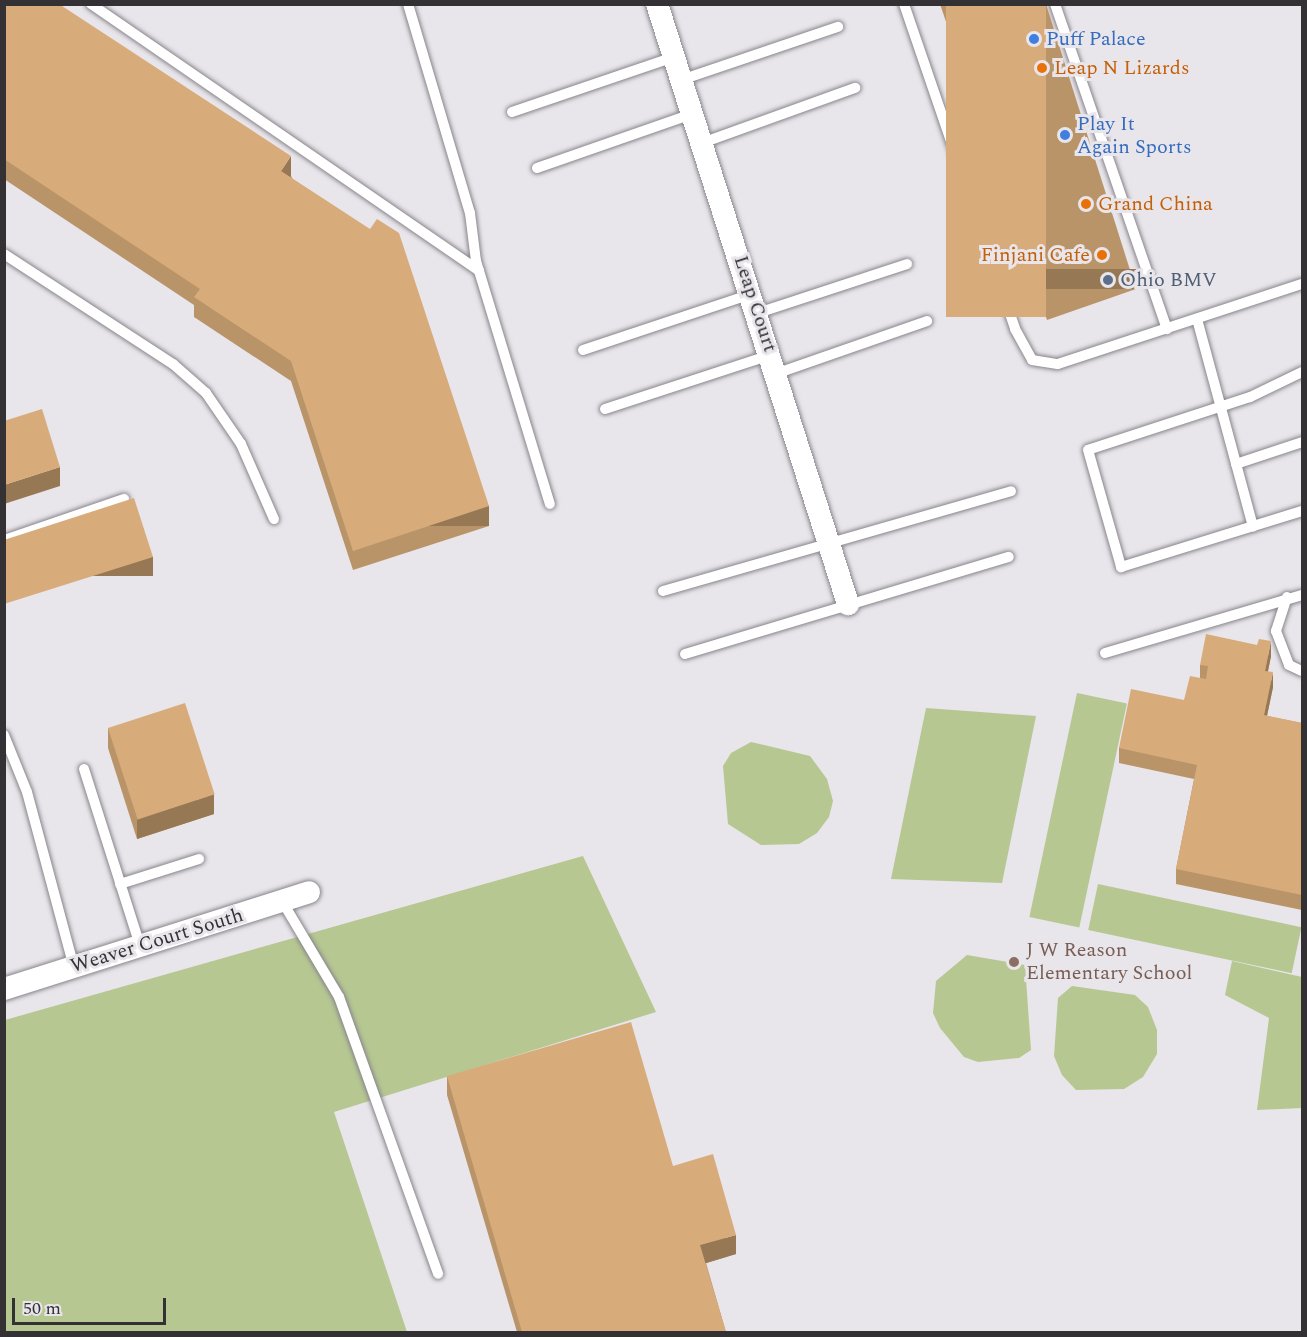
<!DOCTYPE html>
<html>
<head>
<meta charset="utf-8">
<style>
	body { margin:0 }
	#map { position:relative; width:1307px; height:1337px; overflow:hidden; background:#e8e5eb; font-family:Spectral,serif }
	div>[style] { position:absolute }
	.green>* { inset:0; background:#b6c792; transform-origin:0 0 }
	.roads { filter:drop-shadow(0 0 2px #88858b) drop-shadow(0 0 2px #88858b) }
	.service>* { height:10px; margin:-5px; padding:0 5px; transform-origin:5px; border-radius:5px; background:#fff }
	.minor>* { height:22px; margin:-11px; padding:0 11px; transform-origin:11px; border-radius:11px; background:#fff }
	.wall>* { inset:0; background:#ba9469 }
	.shaded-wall>* { inset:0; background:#977855; transform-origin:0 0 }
	.building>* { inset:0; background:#d8ac7a; transform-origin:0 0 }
	.dots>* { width:16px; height:16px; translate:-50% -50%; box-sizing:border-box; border:3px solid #e8e5eb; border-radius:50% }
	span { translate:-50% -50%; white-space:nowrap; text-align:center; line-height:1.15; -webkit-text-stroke:6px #e8e5eb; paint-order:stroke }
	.shop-label { font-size:20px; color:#366cbe }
	.left { translate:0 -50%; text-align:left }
	.food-label { font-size:20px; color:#c56008 }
	.right { translate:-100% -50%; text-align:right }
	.service-label { font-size:20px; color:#4e5e75 }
	.street-label { font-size:20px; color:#333134 }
	.education-label { font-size:20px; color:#785e54 }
	.frame { position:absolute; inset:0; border:6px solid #333134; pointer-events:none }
	.scale { position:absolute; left:12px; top:1298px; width:154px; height:27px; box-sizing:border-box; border:3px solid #333134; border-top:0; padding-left:8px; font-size:18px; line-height:21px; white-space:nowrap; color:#333134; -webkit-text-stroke:4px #e8e5eb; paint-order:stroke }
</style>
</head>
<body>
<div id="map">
	<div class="green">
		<div style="left:1077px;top:693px;width:51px;height:229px;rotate:12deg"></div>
		<div style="clip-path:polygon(926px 708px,1036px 716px,1002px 883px,891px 879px)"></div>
		<div style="clip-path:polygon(751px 742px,810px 756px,827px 779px,833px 801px,829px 817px,817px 833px,799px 844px,761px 845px,728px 824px,723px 766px,731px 753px)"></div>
		<div style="clip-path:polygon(583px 856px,656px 1012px,334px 1112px,407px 1332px,5px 1332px,5px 1020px)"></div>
		<div style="left:1098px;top:884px;width:208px;height:47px;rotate:12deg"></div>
		<div style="clip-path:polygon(967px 955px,1025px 965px,1031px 1050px,1019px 1058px,978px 1062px,964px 1057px,940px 1028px,933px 1013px,936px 981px)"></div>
		<div style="clip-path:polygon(1232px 961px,1302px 977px,1302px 1108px,1257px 1110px,1269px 1018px,1225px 995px)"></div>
		<div style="clip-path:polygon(1072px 986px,1135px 995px,1148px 1007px,1157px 1030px,1157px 1054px,1143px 1077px,1124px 1089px,1076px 1090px,1062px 1075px,1054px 1056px,1058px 998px)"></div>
	</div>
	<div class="roads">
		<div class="service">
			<div style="left:91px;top:4px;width:471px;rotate:34.5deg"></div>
			<div style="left:408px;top:4px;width:218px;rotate:73.5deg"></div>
			<div style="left:470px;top:213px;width:48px;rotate:82.9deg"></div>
			<div style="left:476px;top:261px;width:254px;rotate:73.1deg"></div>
			<div style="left:904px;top:4px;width:343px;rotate:71.1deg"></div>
			<div style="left:1015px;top:329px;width:35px;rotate:61deg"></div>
			<div style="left:1032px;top:360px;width:26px;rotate:9deg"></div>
			<div style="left:1058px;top:364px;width:257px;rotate:-18.2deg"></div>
			<div style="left:1055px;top:4px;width:344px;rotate:71deg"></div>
			<div style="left:681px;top:80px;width:166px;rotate:-18.7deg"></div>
			<div style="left:512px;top:112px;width:171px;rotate:-18.8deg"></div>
			<div style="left:702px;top:143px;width:163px;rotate:-19.8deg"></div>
			<div style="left:537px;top:168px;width:164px;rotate:-19.2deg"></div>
			<div style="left:4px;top:254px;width:202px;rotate:33.1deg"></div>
			<div style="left:173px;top:364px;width:44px;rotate:41.3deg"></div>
			<div style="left:206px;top:393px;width:62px;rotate:55.5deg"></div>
			<div style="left:241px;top:444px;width:82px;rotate:66.3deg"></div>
			<div style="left:758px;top:313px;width:157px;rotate:-18.2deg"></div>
			<div style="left:1197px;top:319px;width:215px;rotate:74.9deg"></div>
			<div style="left:583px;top:350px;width:177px;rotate:-18.4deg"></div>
			<div style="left:1302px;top:372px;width:58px;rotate:154.3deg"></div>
			<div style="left:1250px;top:397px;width:170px;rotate:161.9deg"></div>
			<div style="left:1088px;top:450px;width:122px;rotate:74.2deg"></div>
			<div style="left:1121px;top:567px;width:189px;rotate:-17.2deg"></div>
			<div style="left:778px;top:373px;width:158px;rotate:-19.2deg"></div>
			<div style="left:605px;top:409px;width:174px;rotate:-18.1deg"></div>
			<div style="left:1236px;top:464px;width:70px;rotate:-18.4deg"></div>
			<div style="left:4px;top:540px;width:127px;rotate:-18.9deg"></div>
			<div style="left:663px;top:591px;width:362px;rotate:-16deg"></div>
			<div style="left:1287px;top:597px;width:36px;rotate:108deg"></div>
			<div style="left:1276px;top:631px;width:36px;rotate:69deg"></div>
			<div style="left:1289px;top:665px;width:14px;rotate:25deg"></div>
			<div style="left:1105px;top:653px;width:205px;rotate:-16.4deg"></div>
			<div style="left:685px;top:654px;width:338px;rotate:-16.7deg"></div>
			<div style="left:4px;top:735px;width:61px;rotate:68deg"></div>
			<div style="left:27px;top:792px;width:181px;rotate:75deg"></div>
			<div style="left:84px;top:769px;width:186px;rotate:72.4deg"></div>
			<div style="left:120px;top:884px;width:83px;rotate:-17.6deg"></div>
			<div style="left:282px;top:901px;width:112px;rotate:59.3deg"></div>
			<div style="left:339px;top:997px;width:294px;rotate:70.3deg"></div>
		</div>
		<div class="minor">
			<div style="left:657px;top:4px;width:630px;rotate:72.34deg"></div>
			<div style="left:4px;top:989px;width:320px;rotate:-17.6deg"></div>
		</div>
	</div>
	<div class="wall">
		<div style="clip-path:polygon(4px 4px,291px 176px,489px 526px,353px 570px,291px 381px,194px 317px,194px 305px,4px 179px)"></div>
		<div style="clip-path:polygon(940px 4px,1046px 4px,1136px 289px,1047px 320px)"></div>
		<div style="clip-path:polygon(1271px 656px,1268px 671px,1273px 687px,1267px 716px,1302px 723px,1302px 910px,1176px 884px,1176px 869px,1194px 779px,1119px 763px,1119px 748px,1184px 700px,1200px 678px,1200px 665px)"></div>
		<div style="clip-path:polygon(108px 728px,214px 814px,137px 839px,108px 748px)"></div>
		<div style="clip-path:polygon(447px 1076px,673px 1166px,736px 1254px,706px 1263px,726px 1332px,517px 1332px,447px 1095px)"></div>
	</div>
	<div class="shaded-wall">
		<div style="clip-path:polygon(291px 156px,291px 176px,281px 190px,281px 171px)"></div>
		<div style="left:1136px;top:269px;width:20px;height:94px;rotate:90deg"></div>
		<div style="clip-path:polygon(60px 467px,60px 486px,4px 504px,4px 485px)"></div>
		<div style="left:489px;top:506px;width:20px;height:143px;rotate:90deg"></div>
		<div style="left:153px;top:557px;width:19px;height:156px;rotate:90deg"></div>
		<div style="clip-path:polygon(1271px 641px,1271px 656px,1265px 686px,1265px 671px)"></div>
		<div style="clip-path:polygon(1273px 672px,1273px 687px,1264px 730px,1264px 715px)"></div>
		<div style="clip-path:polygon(214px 794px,214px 814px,137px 839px,137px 820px)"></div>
		<div style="clip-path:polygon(736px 1235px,736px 1254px,700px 1265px,700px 1245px)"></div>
	</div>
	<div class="building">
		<div style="clip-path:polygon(4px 4px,59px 4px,291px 156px,281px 171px,370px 229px,377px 219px,399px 233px,489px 506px,353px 551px,291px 361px,194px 297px,200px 289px,4px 159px)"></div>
		<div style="left:946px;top:4px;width:100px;height:313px"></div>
		<div style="clip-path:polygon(42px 409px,60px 467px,4px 485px,4px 421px)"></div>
		<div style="clip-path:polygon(134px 498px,153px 557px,4px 604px,4px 540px)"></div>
		<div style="clip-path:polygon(1206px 634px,1257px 645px,1259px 639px,1271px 641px,1265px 671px,1273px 672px,1264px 715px,1302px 723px,1302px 895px,1176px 869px,1197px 765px,1119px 748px,1131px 689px,1184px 700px,1190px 676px,1206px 679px,1208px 666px,1200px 665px)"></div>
		<div style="left:185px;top:703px;width:96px;height:81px;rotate:72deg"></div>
		<div style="clip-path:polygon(631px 1022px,673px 1166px,713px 1154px,736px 1235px,700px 1245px,726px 1332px,522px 1332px,447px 1076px)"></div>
	</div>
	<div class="dots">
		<div style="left:1034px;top:39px;background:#3f7fe0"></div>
		<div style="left:1042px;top:68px;background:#e8710a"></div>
		<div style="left:1065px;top:135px;background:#3f7fe0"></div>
		<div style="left:1086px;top:204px;background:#e8710a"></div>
		<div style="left:1102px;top:255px;background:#e8710a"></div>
		<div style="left:1108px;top:280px;background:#5c6f8a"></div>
		<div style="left:1014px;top:962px;background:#8d6e63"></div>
	</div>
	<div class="shop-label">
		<span class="left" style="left:1046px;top:39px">Puff Palace</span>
		<span class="left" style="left:1077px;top:136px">Play It<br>Again Sports</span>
	</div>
	<div class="food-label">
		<span class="left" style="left:1054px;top:68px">Leap N Lizards</span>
		<span class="left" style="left:1098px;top:204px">Grand China</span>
		<span class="right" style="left:1090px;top:255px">Finjani Cafe</span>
	</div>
	<div class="service-label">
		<span class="left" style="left:1120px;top:280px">Ohio BMV</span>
	</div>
	<div class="street-label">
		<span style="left:755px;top:304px;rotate:72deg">Leap Court</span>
		<span style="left:157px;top:941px;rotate:-17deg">Weaver Court South</span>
	</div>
	<div class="education-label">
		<span class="left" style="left:1026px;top:962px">J W Reason<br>Elementary School</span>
	</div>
	<div class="frame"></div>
	<div class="scale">50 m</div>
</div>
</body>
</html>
